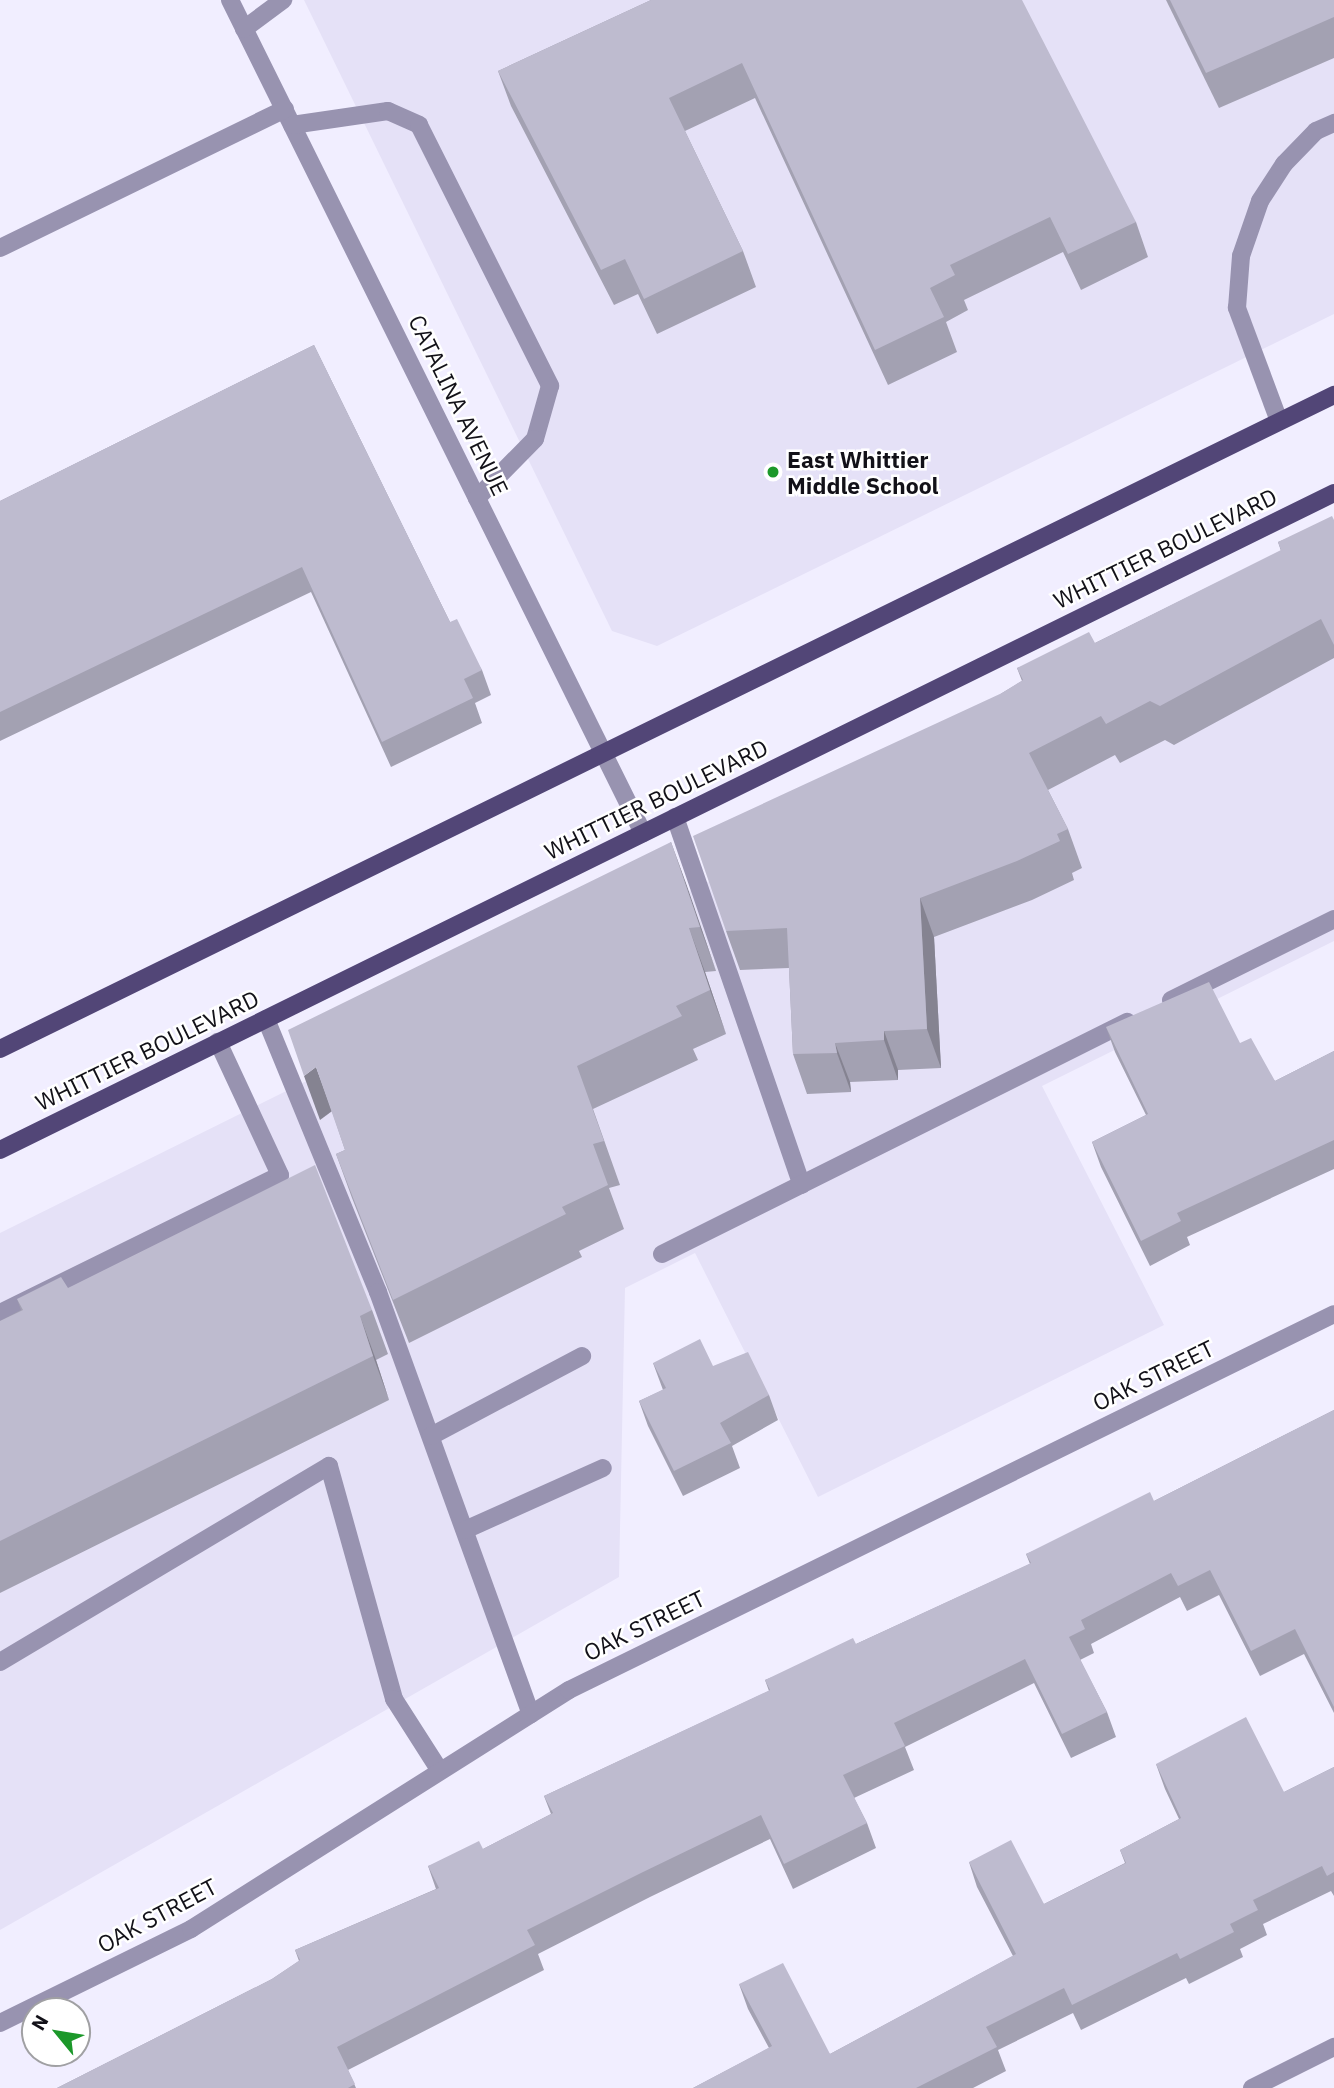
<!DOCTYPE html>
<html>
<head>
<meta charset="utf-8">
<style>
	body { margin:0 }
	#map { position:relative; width:1334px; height:2088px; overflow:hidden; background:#f1eeff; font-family:"IBM Plex Sans",sans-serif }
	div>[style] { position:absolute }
	.built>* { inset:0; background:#e5e1f7 }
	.minor>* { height:18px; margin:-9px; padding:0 9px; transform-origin:9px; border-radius:9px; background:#9893b0 }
	.major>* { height:18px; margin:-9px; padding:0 9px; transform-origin:9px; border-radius:9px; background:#524677 }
	.wall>* { inset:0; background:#a3a1b2 }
	.shaded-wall>* { inset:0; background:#858391 }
	.building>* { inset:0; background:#bebbcf }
	.dots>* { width:19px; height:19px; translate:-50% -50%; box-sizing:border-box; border:4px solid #fff; border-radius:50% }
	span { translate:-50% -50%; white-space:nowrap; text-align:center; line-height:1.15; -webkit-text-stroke:5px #fff; paint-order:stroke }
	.street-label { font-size:23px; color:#121118 }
	.poi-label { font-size:23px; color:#121118; font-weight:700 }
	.left { translate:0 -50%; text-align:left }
	.north { position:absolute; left:21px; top:1997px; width:70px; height:70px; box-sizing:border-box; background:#fff; border:2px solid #a0a0a3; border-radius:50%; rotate:300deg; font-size:19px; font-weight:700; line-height:28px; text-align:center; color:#121118 }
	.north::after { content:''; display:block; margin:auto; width:24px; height:32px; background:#1c982a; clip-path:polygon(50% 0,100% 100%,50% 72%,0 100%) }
</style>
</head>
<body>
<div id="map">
	<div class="built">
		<div style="clip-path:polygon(304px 0,1334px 0,1334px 314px,657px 646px,612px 631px)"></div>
		<div style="clip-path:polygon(1334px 571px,1334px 941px,1042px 1086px,1164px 1325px,818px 1497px,695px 1253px,625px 1288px,619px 1577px,0 1930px,0 1233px)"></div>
	</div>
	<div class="minor">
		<div style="left:230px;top:0;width:930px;rotate:63.63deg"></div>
		<div style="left:244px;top:29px;width:49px;rotate:-36.6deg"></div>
		<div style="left:292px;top:125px;width:97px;rotate:-8.3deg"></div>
		<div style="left:388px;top:111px;width:34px;rotate:24deg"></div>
		<div style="left:419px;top:125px;width:292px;rotate:63.3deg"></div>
		<div style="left:550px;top:386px;width:55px;rotate:105.8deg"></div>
		<div style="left:535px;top:439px;width:83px;rotate:134.5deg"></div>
		<div style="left:0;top:248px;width:317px;rotate:-26deg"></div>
		<div style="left:1279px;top:421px;width:121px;rotate:-110.4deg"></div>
		<div style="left:1237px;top:308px;width:52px;rotate:-85.6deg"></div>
		<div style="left:1241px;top:256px;width:58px;rotate:-70.9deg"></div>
		<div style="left:1260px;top:201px;width:44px;rotate:-57deg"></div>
		<div style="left:1284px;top:164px;width:46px;rotate:-45.9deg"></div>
		<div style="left:1316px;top:131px;width:20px;rotate:-24deg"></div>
		<div style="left:675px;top:817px;width:389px;rotate:71deg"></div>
		<div style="left:1171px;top:1000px;width:182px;rotate:-26.4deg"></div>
		<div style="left:266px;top:1019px;width:295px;rotate:67.7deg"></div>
		<div style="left:378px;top:1292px;width:449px;rotate:70.1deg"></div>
		<div style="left:662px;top:1254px;width:520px;rotate:-26.52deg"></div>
		<div style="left:0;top:1313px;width:312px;rotate:-26.2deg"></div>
		<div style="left:280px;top:1175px;width:147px;rotate:-115deg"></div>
		<div style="left:431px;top:1436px;width:171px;rotate:-27.9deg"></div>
		<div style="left:465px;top:1530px;width:151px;rotate:-24.2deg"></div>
		<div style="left:0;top:1662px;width:383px;rotate:-30.8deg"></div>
		<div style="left:329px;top:1466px;width:242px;rotate:74.4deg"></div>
		<div style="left:394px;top:1699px;width:85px;rotate:57.4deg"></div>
		<div style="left:0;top:2023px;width:213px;rotate:-26.2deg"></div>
		<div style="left:191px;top:1929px;width:447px;rotate:-32.3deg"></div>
		<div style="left:569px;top:1690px;width:852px;rotate:-26.17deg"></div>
		<div style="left:1252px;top:2088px;width:92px;rotate:-26.6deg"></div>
	</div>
	<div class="major">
		<div style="left:0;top:1049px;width:1486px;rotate:-26.12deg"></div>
		<div style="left:0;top:1150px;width:1487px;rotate:-26.22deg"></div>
	</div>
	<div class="wall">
		<div style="clip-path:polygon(651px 0,1136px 222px,1148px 257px,1081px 290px,1063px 252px,964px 300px,968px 310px,946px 322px,957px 352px,888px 385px,755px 98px,685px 131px,743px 251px,756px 287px,657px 334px,638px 294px,614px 305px,511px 106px,498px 71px)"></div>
		<div style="clip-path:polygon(1166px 0,1334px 0,1334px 58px,1219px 108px)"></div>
		<div style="clip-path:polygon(314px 345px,450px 622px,482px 670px,491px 695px,475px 703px,482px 723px,391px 767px,311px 592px,0 741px,0 501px)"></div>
		<div style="clip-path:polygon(1334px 520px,1334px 658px,1174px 745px,1165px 740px,1120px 763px,1115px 755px,1048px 790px,1068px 829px,1082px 868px,1072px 873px,1074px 880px,1032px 900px,934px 937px,941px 1068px,898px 1070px,898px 1080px,850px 1082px,851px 1092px,807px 1094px,793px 1054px,789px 968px,740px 970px,726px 931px,1002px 693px,1022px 681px,1017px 668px,1095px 643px,1281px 551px,1278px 542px)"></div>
		<div style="clip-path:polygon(671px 842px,716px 971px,705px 972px,726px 1034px,693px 1049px,698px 1060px,593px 1109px,620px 1185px,609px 1188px,624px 1229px,579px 1251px,582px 1257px,409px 1343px,352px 1198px,336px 1154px,345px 1150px,332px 1111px,320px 1120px)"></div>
		<div style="clip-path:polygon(1106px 1027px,1240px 1043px,1275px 1081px,1334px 1051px,1334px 1169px,1187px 1237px,1190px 1245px,1150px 1266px,1101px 1167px,1092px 1142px,1146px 1115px,1115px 1052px)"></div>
		<div style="clip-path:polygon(68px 1288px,372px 1310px,388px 1354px,376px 1360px,389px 1400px,0 1593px,0 1321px,21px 1310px,17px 1299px)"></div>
		<div style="clip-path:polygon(653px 1363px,713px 1366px,769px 1395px,778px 1420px,732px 1446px,740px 1468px,683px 1496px,648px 1426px,639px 1401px,663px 1390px)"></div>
		<div style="clip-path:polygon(1334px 1410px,1334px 1713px,1304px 1654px,1260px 1676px,1219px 1595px,1187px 1611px,1180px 1597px,1091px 1644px,1094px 1653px,1080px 1660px,1107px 1712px,1116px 1737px,1071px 1758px,1034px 1683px,905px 1747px,914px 1770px,854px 1798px,867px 1823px,876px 1848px,793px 1889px,770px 1839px,650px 1897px,538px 1954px,544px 1970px,348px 2070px,356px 2088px,57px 2088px,272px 1979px,299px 1961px,295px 1950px,436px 1889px,428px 1866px,483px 1849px,551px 1814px,544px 1796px,769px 1691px,765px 1680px,856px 1644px,1030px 1564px,1026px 1554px,1154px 1501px)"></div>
		<div style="clip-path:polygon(1156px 1764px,1284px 1792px,1334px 1767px,1334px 1896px,1331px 1891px,1263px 1924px,1267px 1935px,1240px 1949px,1243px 1957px,1189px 1984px,1186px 1978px,1081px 2030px,1073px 2013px,998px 2050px,1006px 2071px,973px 2088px,693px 2088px,769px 2048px,748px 2009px,739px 1984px,830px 2054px,1013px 1956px,977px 1887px,969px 1862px,1044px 1904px,1125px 1863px,1120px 1850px,1179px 1819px,1165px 1789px)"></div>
	</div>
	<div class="shaded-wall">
		<div style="clip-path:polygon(671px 842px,687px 886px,716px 971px,700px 927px)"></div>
		<div style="clip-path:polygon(920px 898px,934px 937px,941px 1068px,927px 1029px)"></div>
		<div style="clip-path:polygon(689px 928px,705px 972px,726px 1034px,710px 990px)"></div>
		<div style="clip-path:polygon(884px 1031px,898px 1070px,898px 1080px,884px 1040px)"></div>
		<div style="clip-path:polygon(835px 1043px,850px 1082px,851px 1092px,837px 1053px)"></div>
		<div style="clip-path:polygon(316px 1067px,332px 1111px,320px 1120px,304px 1076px)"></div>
		<div style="clip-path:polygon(360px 1316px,376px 1360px,389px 1400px,373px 1356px)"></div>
	</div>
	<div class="building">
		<div style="clip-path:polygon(651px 0,1022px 0,1136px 222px,1068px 254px,1050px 217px,950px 265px,955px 275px,930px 288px,944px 317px,875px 350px,742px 63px,669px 98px,743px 251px,644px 299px,625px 259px,601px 270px,498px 71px)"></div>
		<div style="clip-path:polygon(1170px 0,1334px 0,1334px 17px,1206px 73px)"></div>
		<div style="clip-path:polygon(314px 345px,450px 622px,457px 619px,482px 670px,464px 679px,473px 698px,382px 742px,302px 567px,0 712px,0 501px)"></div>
		<div style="clip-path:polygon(1332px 516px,1334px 520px,1334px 645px,1321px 619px,1160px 706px,1150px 701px,1106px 724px,1101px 716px,1029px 753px,1068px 829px,1057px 834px,1060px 841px,1017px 861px,920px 898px,927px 1029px,884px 1031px,884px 1040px,835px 1043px,837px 1053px,793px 1054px,787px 928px,726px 931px,693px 836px,1002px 693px,1023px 680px,1017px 668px,1089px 632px,1095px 643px,1281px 550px,1278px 542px)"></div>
		<div style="clip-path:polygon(671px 842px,700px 927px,689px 928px,710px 990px,676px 1006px,682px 1016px,577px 1066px,604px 1141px,593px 1144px,608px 1185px,562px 1207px,566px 1214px,393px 1300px,336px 1154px,345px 1150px,316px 1067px,304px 1076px,288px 1030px)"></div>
		<div style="clip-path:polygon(1209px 982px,1240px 1043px,1251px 1038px,1275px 1081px,1334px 1051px,1334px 1140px,1177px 1213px,1181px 1221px,1141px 1241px,1092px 1142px,1148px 1114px,1106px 1027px)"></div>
		<div style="clip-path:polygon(315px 1165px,372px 1310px,360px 1316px,373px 1356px,0 1541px,0 1321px,23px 1310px,17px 1299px,61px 1277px,68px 1288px)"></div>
		<div style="clip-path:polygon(700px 1339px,713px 1366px,748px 1352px,769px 1395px,720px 1423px,731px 1443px,674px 1471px,639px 1401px,666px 1388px,653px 1363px)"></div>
		<div style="clip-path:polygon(1334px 1410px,1334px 1707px,1295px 1629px,1251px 1651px,1210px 1570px,1178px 1586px,1171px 1573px,1081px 1620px,1085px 1629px,1069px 1637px,1107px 1712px,1062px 1734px,1025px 1659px,894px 1723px,905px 1746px,843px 1775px,867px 1823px,784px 1864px,761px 1815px,641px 1873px,527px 1930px,535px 1945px,337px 2047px,355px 2084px,348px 2088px,57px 2088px,272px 1979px,300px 1960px,295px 1950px,439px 1888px,428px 1866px,479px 1841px,483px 1849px,553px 1813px,544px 1796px,770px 1690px,765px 1680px,853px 1638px,856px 1644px,1031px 1563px,1026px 1554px,1150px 1492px,1154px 1501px)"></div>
		<div style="clip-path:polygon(1246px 1717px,1284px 1792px,1334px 1767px,1334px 1872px,1327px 1876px,1322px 1866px,1253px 1900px,1258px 1910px,1230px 1924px,1234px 1932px,1180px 1959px,1177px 1953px,1072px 2005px,1064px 1988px,986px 2027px,997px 2047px,916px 2088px,693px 2088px,772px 2046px,739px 1984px,783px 1963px,830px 2054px,1016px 1954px,969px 1862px,1011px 1840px,1044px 1904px,1126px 1863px,1120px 1850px,1181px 1818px,1156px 1764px)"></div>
	</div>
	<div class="dots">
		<div style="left:773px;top:472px;background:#1c982a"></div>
	</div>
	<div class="street-label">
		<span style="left:459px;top:405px;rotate:64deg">CATALINA AVENUE</span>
		<span style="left:1165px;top:548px;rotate:-26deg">WHITTIER BOULEVARD</span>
		<span style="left:656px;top:799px;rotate:-26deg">WHITTIER BOULEVARD</span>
		<span style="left:147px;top:1050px;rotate:-26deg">WHITTIER BOULEVARD</span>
		<span style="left:1153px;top:1375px;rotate:-26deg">OAK STREET</span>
		<span style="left:644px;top:1625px;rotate:-26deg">OAK STREET</span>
		<span style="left:157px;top:1915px;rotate:-28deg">OAK STREET</span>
	</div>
	<div class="poi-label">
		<span class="left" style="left:787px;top:472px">East Whittier<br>Middle School</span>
	</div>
	<div class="north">N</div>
</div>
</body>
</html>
